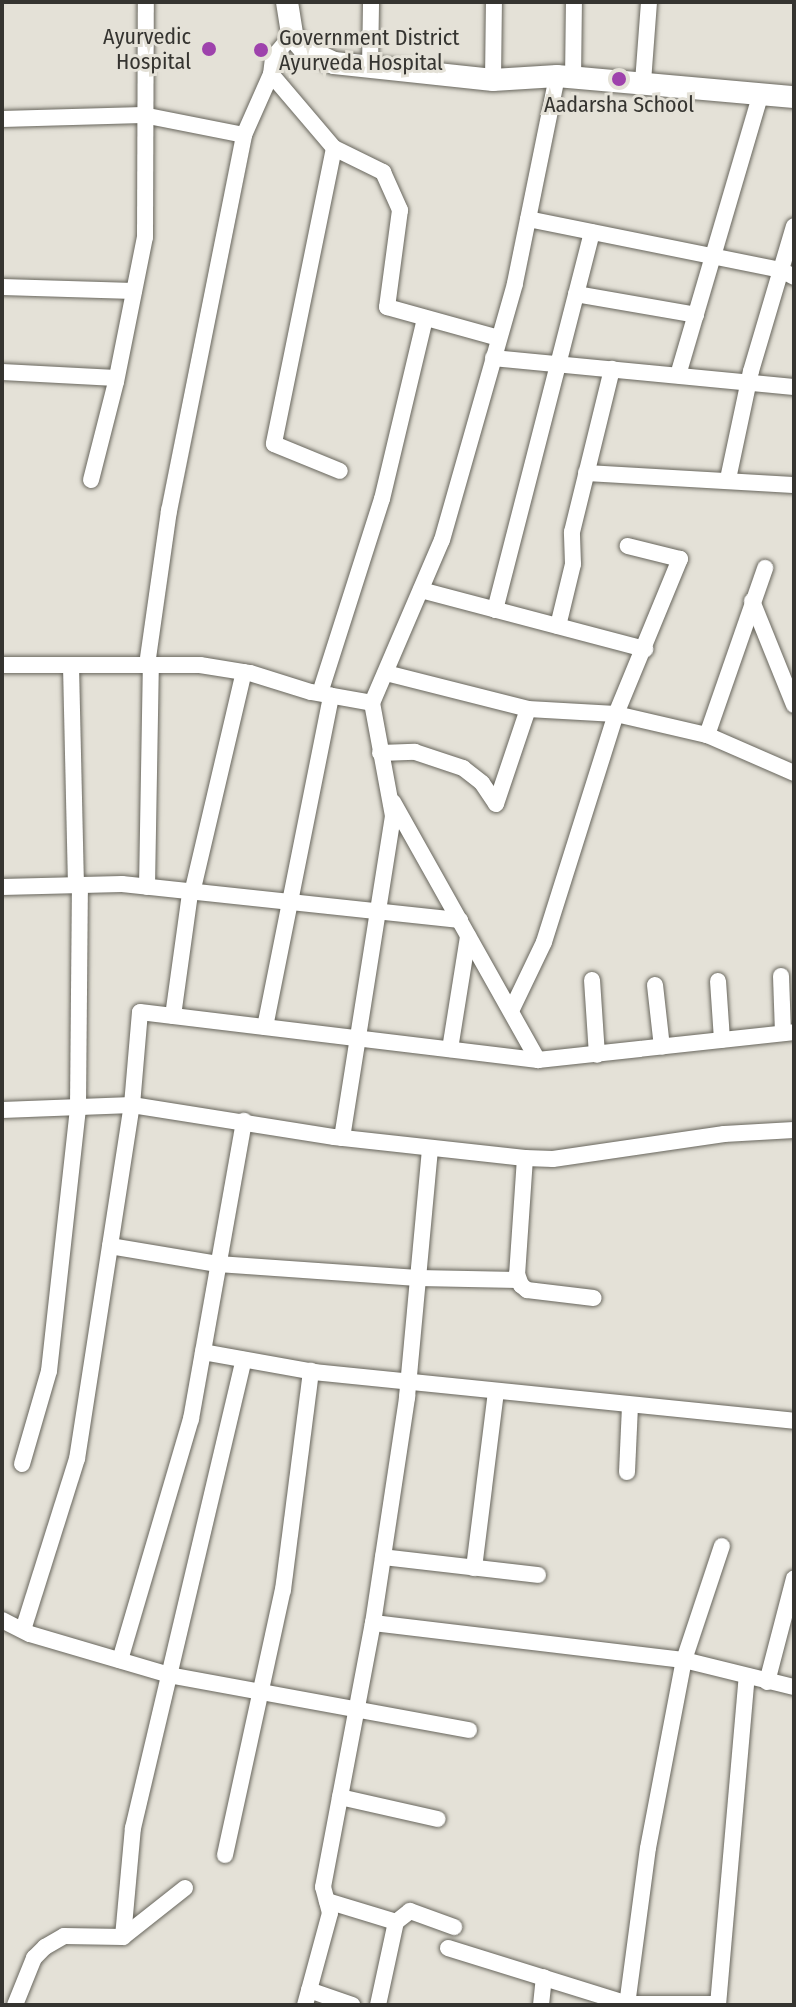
<!DOCTYPE html>
<html>
<head>
<meta charset="utf-8">
<style>
	body { margin:0 }
	#map { position:relative; width:796px; height:2007px; overflow:hidden; background:#e4e1d7; font-family:"Fira Sans Condensed",sans-serif }
	div>[style] { position:absolute }
	.roads { filter:drop-shadow(0 0 2px #68665d) drop-shadow(0 0 2px #68665d) }
	.street>* { height:16px; margin:-8px; padding:0 8px; transform-origin:8px; border-radius:8px; background:#fff }
	.secondary>* { height:22px; margin:-11px; padding:0 11px; transform-origin:11px; border-radius:11px; background:#fff }
	.dots>* { width:22px; height:22px; translate:-50% -50%; box-sizing:border-box; border:4px solid #e4e1d7; border-radius:50% }
	span { translate:-50% -50%; white-space:nowrap; text-align:center; line-height:1.15; -webkit-text-stroke:6px #e4e1d7; paint-order:stroke }
	.poi-label { font-size:22px; color:#353430 }
	.right { translate:-100% -50%; text-align:right }
	.left { translate:0 -50%; text-align:left }
	.frame { position:absolute; inset:0; border:4px solid #353430; pointer-events:none }
</style>
</head>
<body>
<div id="map">
	<div class="roads">
		<div class="street">
			<div style="left:292px;top:35px;width:30px;rotate:130deg"></div>
			<div style="left:273px;top:58px;width:16px;rotate:97deg"></div>
			<div style="left:271px;top:74px;width:97px;rotate:49.6deg"></div>
			<div style="left:334px;top:148px;width:55px;rotate:26.1deg"></div>
			<div style="left:383px;top:172px;width:42px;rotate:65.9deg"></div>
			<div style="left:400px;top:210px;width:98px;rotate:97.6deg"></div>
			<div style="left:387px;top:307px;width:116px;rotate:15.5deg"></div>
			<div style="left:370px;top:68px;width:66px;rotate:-89.1deg"></div>
			<div style="left:493px;top:80px;width:78px;rotate:-89.3deg"></div>
			<div style="left:573px;top:80px;width:78px;rotate:-89.3deg"></div>
			<div style="left:643px;top:82px;width:80px;rotate:-85.7deg"></div>
			<div style="left:2px;top:119px;width:141px;rotate:-1.6deg"></div>
			<div style="left:143px;top:115px;width:103px;rotate:11.2deg"></div>
			<div style="left:334px;top:148px;width:302px;rotate:101.5deg"></div>
			<div style="left:274px;top:444px;width:71px;rotate:22.2deg"></div>
			<div style="left:528px;top:219px;width:258px;rotate:11.4deg"></div>
			<div style="left:781px;top:270px;width:15px;rotate:28deg"></div>
			<div style="left:2px;top:287px;width:132px;rotate:1.7deg"></div>
			<div style="left:576px;top:294px;width:122px;rotate:9.9deg"></div>
			<div style="left:493px;top:358px;width:302px;rotate:5.5deg"></div>
			<div style="left:2px;top:372px;width:114px;rotate:3deg"></div>
			<div style="left:678px;top:375px;width:294px;rotate:-73.6deg"></div>
			<div style="left:586px;top:473px;width:208px;rotate:3.3deg"></div>
			<div style="left:728px;top:479px;width:110px;rotate:-78deg"></div>
			<div style="left:751px;top:371px;width:151px;rotate:-73.5deg"></div>
			<div style="left:91px;top:480px;width:101px;rotate:-75.7deg"></div>
			<div style="left:116px;top:382px;width:148px;rotate:-78.7deg"></div>
			<div style="left:145px;top:237px;width:235px;rotate:-89.8deg"></div>
			<div style="left:421px;top:590px;width:232px;rotate:14.8deg"></div>
			<div style="left:752px;top:601px;width:112px;rotate:68deg"></div>
			<div style="left:495px;top:610px;width:390px;rotate:-75.6deg"></div>
			<div style="left:558px;top:626px;width:64px;rotate:-76.4deg"></div>
			<div style="left:573px;top:564px;width:32px;rotate:-92deg"></div>
			<div style="left:572px;top:532px;width:168px;rotate:-76.2deg"></div>
			<div style="left:2px;top:665px;width:198px"></div>
			<div style="left:200px;top:665px;width:51px;rotate:9.1deg"></div>
			<div style="left:250px;top:673px;width:64px;rotate:17.3deg"></div>
			<div style="left:311px;top:692px;width:62px;rotate:10.2deg"></div>
			<div style="left:372px;top:703px;width:177px;rotate:-66.8deg"></div>
			<div style="left:442px;top:540px;width:267px;rotate:-74.1deg"></div>
			<div style="left:515px;top:283px;width:211px;rotate:-78.5deg"></div>
			<div style="left:147px;top:665px;width:156px;rotate:-81.9deg"></div>
			<div style="left:169px;top:511px;width:383px;rotate:-78.7deg"></div>
			<div style="left:244px;top:135px;width:67px;rotate:-66.1deg"></div>
			<div style="left:71px;top:666px;width:219px;rotate:88.7deg"></div>
			<div style="left:386px;top:673px;width:146px;rotate:14.2deg"></div>
			<div style="left:528px;top:709px;width:88px;rotate:3.3deg"></div>
			<div style="left:616px;top:714px;width:93px;rotate:13deg"></div>
			<div style="left:707px;top:735px;width:95px;rotate:23.6deg"></div>
			<div style="left:320px;top:693px;width:204px;rotate:-72.3deg"></div>
			<div style="left:382px;top:499px;width:185px;rotate:-76.6deg"></div>
			<div style="left:707px;top:735px;width:177px;rotate:-70.8deg"></div>
			<div style="left:380px;top:753px;width:35px;rotate:-2deg"></div>
			<div style="left:415px;top:752px;width:51px;rotate:18.4deg"></div>
			<div style="left:463px;top:768px;width:24px;rotate:38deg"></div>
			<div style="left:482px;top:783px;width:25px;rotate:56deg"></div>
			<div style="left:393px;top:802px;width:296px;rotate:60.7deg"></div>
			<div style="left:496px;top:804px;width:100px;rotate:-71.4deg"></div>
			<div style="left:2px;top:887px;width:120px;rotate:-1.4deg"></div>
			<div style="left:122px;top:884px;width:340px;rotate:6.1deg"></div>
			<div style="left:147px;top:887px;width:223px;rotate:-89deg"></div>
			<div style="left:192px;top:893px;width:227px;rotate:-76.8deg"></div>
			<div style="left:781px;top:976px;width:57px;rotate:88deg"></div>
			<div style="left:592px;top:980px;width:75px;rotate:86.2deg"></div>
			<div style="left:718px;top:981px;width:59px;rotate:86.1deg"></div>
			<div style="left:655px;top:985px;width:62px;rotate:83.6deg"></div>
			<div style="left:511px;top:1011px;width:76px;rotate:-64.4deg"></div>
			<div style="left:544px;top:942px;width:239px;rotate:-72.5deg"></div>
			<div style="left:616px;top:714px;width:168px;rotate:-67.6deg"></div>
			<div style="left:680px;top:559px;width:54px;rotate:-166deg"></div>
			<div style="left:173px;top:1016px;width:124px;rotate:-82.1deg"></div>
			<div style="left:265px;top:1027px;width:338px;rotate:-78.7deg"></div>
			<div style="left:450px;top:1049px;width:114px;rotate:-80.9deg"></div>
			<div style="left:2px;top:1110px;width:130px;rotate:-2.2deg"></div>
			<div style="left:132px;top:1105px;width:205px;rotate:9deg"></div>
			<div style="left:334px;top:1137px;width:192px;rotate:6.3deg"></div>
			<div style="left:525px;top:1158px;width:28px;rotate:2deg"></div>
			<div style="left:553px;top:1159px;width:173px;rotate:-8.3deg"></div>
			<div style="left:724px;top:1134px;width:70px;rotate:-3.3deg"></div>
			<div style="left:342px;top:1138px;width:326px;rotate:-81deg"></div>
			<div style="left:393px;top:816px;width:115px;rotate:-100.5deg"></div>
			<div style="left:525px;top:1158px;width:116px;rotate:93.9deg"></div>
			<div style="left:517px;top:1274px;width:12px;rotate:70deg"></div>
			<div style="left:521px;top:1285px;width:8px;rotate:40deg"></div>
			<div style="left:527px;top:1290px;width:67px;rotate:6.8deg"></div>
			<div style="left:110px;top:1246px;width:109px;rotate:9.5deg"></div>
			<div style="left:218px;top:1264px;width:200px;rotate:4deg"></div>
			<div style="left:418px;top:1278px;width:100px;rotate:1.1deg"></div>
			<div style="left:203px;top:1352px;width:113px;rotate:10.2deg"></div>
			<div style="left:314px;top:1372px;width:482px;rotate:5.8deg"></div>
			<div style="left:22px;top:1464px;width:97px;rotate:-73.8deg"></div>
			<div style="left:49px;top:1371px;width:266px;rotate:-83.7deg"></div>
			<div style="left:78px;top:1107px;width:222px;rotate:-89.5deg"></div>
			<div style="left:627px;top:1472px;width:67px;rotate:-87.4deg"></div>
			<div style="left:383px;top:1557px;width:156px;rotate:6.6deg"></div>
			<div style="left:474px;top:1568px;width:178px;rotate:-82.9deg"></div>
			<div style="left:2px;top:1620px;width:31px;rotate:27deg"></div>
			<div style="left:30px;top:1634px;width:145px;rotate:16.4deg"></div>
			<div style="left:169px;top:1675px;width:305px;rotate:10.4deg"></div>
			<div style="left:373px;top:1623px;width:313px;rotate:6.8deg"></div>
			<div style="left:684px;top:1660px;width:113px;rotate:13.8deg"></div>
			<div style="left:23px;top:1630px;width:179px;rotate:-72.5deg"></div>
			<div style="left:77px;top:1459px;width:358px;rotate:-81.2deg"></div>
			<div style="left:132px;top:1105px;width:93px;rotate:-85.1deg"></div>
			<div style="left:140px;top:1012px;width:401px;rotate:6.9deg"></div>
			<div style="left:538px;top:1060px;width:258px;rotate:-6.2deg"></div>
			<div style="left:120px;top:1660px;width:251px;rotate:-73.6deg"></div>
			<div style="left:191px;top:1419px;width:303px;rotate:-79.9deg"></div>
			<div style="left:767px;top:1682px;width:107px;rotate:-75.4deg"></div>
			<div style="left:340px;top:1797px;width:100px;rotate:12.7deg"></div>
			<div style="left:225px;top:1855px;width:271px;rotate:-77.7deg"></div>
			<div style="left:283px;top:1590px;width:221px;rotate:-82.7deg"></div>
			<div style="left:327px;top:1901px;width:72px;rotate:16.9deg"></div>
			<div style="left:123px;top:1937px;width:109px;rotate:-84.8deg"></div>
			<div style="left:133px;top:1828px;width:481px;rotate:-76.7deg"></div>
			<div style="left:448px;top:1948px;width:189px;rotate:17.3deg"></div>
			<div style="left:628px;top:2004px;width:90px"></div>
			<div style="left:309px;top:1990px;width:46px;rotate:19.2deg"></div>
			<div style="left:15px;top:2005px;width:51px;rotate:-68deg"></div>
			<div style="left:34px;top:1958px;width:16px;rotate:-45deg"></div>
			<div style="left:45px;top:1947px;width:22px;rotate:-30deg"></div>
			<div style="left:64px;top:1936px;width:59px;rotate:1deg"></div>
			<div style="left:123px;top:1937px;width:79px;rotate:-38.3deg"></div>
			<div style="left:305px;top:2005px;width:95px;rotate:-74.8deg"></div>
			<div style="left:330px;top:1913px;width:27px;rotate:-105deg"></div>
			<div style="left:323px;top:1887px;width:269px;rotate:-79.3deg"></div>
			<div style="left:373px;top:1623px;width:229px;rotate:-81.4deg"></div>
			<div style="left:407px;top:1397px;width:249px;rotate:-84.7deg"></div>
			<div style="left:378px;top:2005px;width:85px;rotate:-77.8deg"></div>
			<div style="left:396px;top:1922px;width:18px;rotate:-38deg"></div>
			<div style="left:410px;top:1911px;width:47px;rotate:20deg"></div>
			<div style="left:541px;top:2005px;width:28px;rotate:-84deg"></div>
			<div style="left:627px;top:2005px;width:158px;rotate:-82.4deg"></div>
			<div style="left:648px;top:1848px;width:191px;rotate:-79.2deg"></div>
			<div style="left:684px;top:1660px;width:120px;rotate:-71.6deg"></div>
			<div style="left:718px;top:2005px;width:330px;rotate:-85deg"></div>
		</div>
		<div class="secondary">
			<div style="left:287px;top:2px;width:33px;rotate:81deg"></div>
			<div style="left:292px;top:35px;width:18px;rotate:49deg"></div>
			<div style="left:304px;top:49px;width:33px;rotate:25deg"></div>
			<div style="left:334px;top:63px;width:160px;rotate:6.1deg"></div>
			<div style="left:493px;top:80px;width:64px;rotate:-3.6deg"></div>
			<div style="left:557px;top:76px;width:238px;rotate:5.1deg"></div>
		</div>
	</div>
	<div class="dots">
		<div style="left:209px;top:49px;background:#9e42ac"></div>
		<div style="left:261px;top:50px;background:#9e42ac"></div>
		<div style="left:619px;top:79px;background:#9e42ac"></div>
	</div>
	<div class="poi-label">
		<span class="right" style="left:191px;top:49px">Ayurvedic<br>Hospital</span>
		<span class="left" style="left:279px;top:50px">Government District<br>Ayurveda Hospital</span>
		<span style="left:619px;top:105px">Aadarsha School</span>
	</div>
	<div class="frame"></div>
</div>
</body>
</html>
